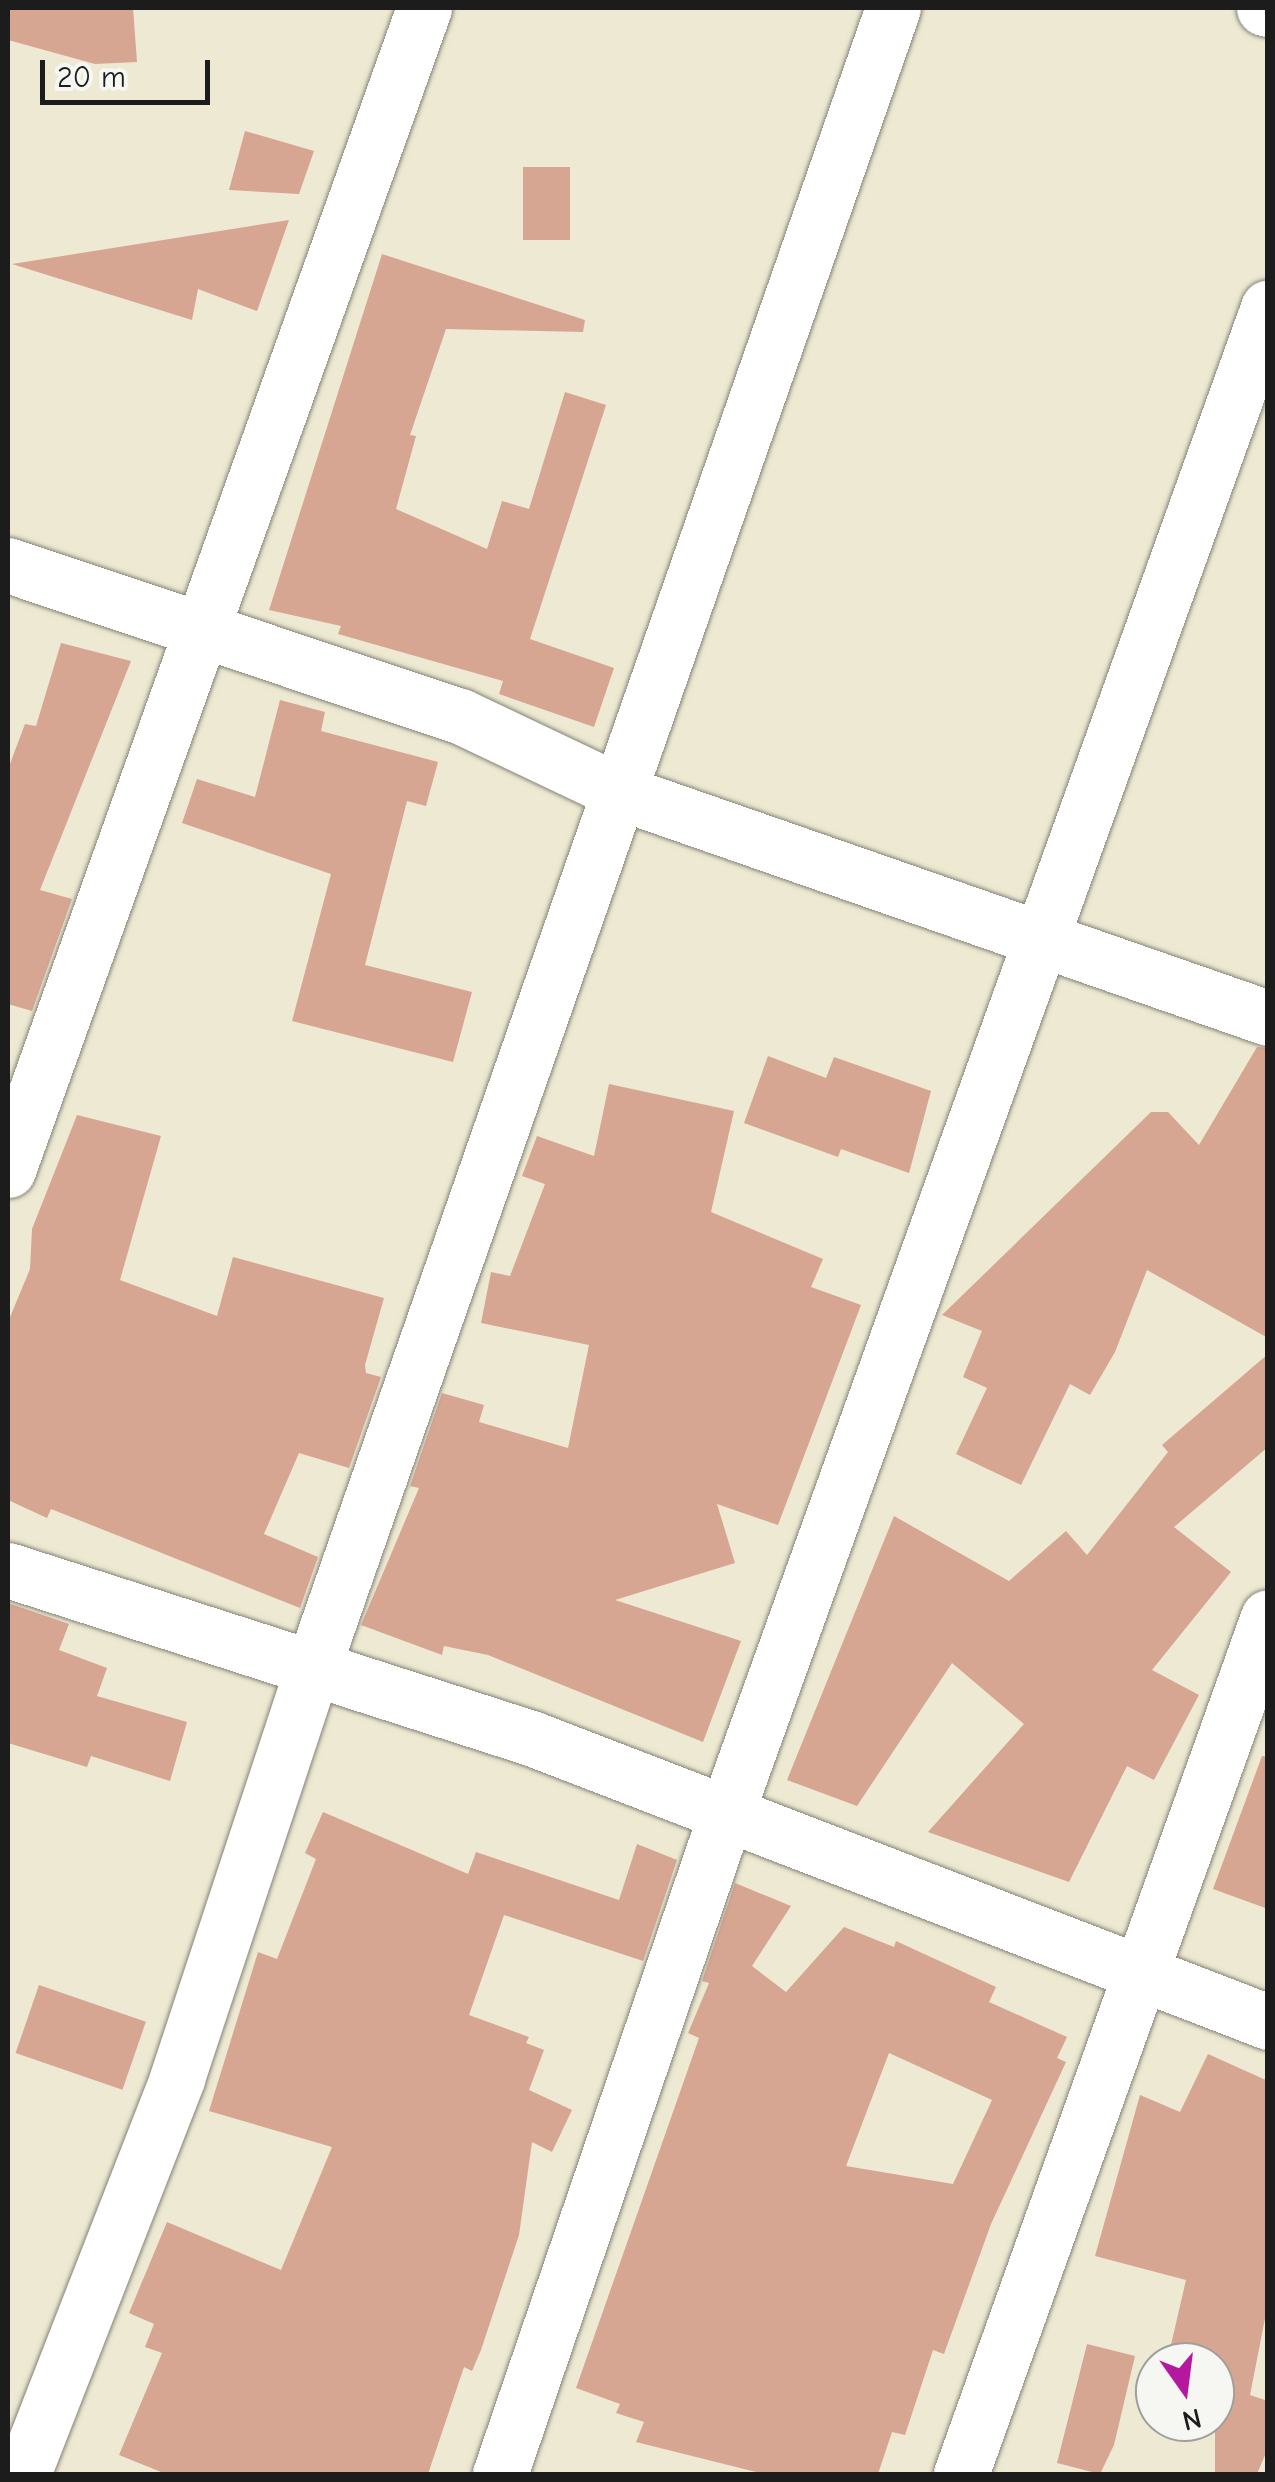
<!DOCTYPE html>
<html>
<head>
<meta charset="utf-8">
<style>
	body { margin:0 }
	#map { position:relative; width:1275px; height:2482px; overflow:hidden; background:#ede9d2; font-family:"Comic Neue",sans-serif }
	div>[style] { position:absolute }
	.building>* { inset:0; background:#d7a693; transform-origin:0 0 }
	.roads { filter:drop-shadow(0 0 2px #848277) drop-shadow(0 0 2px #848277) }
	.minor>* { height:55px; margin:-27.5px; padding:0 27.5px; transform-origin:27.5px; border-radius:27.5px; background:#fff }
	span { translate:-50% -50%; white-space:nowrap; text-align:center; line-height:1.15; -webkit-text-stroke:10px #f6f6f2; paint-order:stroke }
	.frame { position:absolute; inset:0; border:10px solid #1c1c1c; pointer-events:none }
	.north { position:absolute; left:1135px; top:2342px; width:100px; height:100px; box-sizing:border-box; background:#f6f6f2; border:2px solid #9f9f9c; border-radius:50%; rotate:166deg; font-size:28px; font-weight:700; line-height:40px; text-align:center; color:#1c1c1c }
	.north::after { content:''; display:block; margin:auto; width:35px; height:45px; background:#b5179e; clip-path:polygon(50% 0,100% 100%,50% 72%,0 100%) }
	.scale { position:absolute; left:40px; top:60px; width:170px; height:45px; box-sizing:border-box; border:5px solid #1c1c1c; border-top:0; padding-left:12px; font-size:30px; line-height:35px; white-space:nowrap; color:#1c1c1c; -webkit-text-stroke:8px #f6f6f2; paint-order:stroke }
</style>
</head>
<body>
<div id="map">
	<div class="building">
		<div style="clip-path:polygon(8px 8px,133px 8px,137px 62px,95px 64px,8px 40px)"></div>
		<div style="clip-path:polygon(245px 131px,314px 151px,299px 194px,229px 190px)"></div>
		<div style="left:523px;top:167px;width:47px;height:73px"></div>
		<div style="clip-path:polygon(289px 220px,257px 311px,198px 289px,192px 320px,12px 264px)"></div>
		<div style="clip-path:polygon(382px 254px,585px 320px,583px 332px,446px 329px,410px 435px,416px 436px,396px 509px,487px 549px,502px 501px,529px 509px,565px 392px,606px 405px,530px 639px,614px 668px,594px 727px,499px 694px,503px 681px,338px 634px,341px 626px,269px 610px)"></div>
		<div style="clip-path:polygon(61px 643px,131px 661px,40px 890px,72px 899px,32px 1011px,8px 1004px,8px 769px,25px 724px,36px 726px)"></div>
		<div style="clip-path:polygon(280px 700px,325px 712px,321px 731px,438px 762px,426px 806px,407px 801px,365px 965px,472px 992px,453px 1062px,292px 1021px,331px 874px,182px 823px,197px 779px,255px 797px)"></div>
		<div style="clip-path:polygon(1257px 1047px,1268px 1048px,1268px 1338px,1147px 1270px,1115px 1352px,1090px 1395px,1070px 1384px,1021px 1485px,956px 1454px,987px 1388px,963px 1377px,982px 1331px,942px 1315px,1151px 1112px,1168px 1112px,1199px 1145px)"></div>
		<div style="clip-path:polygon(768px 1056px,826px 1078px,834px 1057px,931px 1091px,909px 1173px,841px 1149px,838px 1157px,744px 1123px)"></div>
		<div style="clip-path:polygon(609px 1084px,734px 1111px,711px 1212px,823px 1259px,811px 1287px,861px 1305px,778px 1525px,717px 1504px,735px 1563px,615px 1600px,741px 1641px,703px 1742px,488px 1655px,444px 1646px,442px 1655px,361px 1625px,419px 1488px,410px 1486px,442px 1393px,484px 1405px,479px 1422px,568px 1448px,589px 1345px,481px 1323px,491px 1272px,510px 1276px,545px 1184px,522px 1176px,537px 1136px,594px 1156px)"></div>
		<div style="clip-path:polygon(77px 1115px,161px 1136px,120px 1280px,217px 1316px,233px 1257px,384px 1298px,365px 1365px,366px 1373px,381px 1377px,349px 1468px,299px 1453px,264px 1534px,318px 1557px,300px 1608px,51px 1509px,47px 1518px,8px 1500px,8px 1322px,30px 1269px,32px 1229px)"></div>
		<div style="clip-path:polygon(1268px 1354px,1268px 1447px,1174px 1527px,1231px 1572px,1152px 1670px,1199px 1695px,1154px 1780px,1127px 1766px,1069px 1882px,928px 1832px,1024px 1724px,952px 1663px,857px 1806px,787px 1780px,894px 1516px,1009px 1581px,1066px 1531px,1087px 1555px,1168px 1452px,1162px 1445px)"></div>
		<div style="clip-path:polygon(8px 1603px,69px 1624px,59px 1650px,107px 1668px,97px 1696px,187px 1722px,170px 1781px,91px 1756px,87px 1767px,8px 1743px)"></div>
		<div style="clip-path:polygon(1262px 1756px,1268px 1757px,1268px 1909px,1213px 1889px)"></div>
		<div style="clip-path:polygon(323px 1812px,468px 1874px,476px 1852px,619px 1900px,637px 1844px,677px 1860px,643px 1961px,504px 1915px,469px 2015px,529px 2037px,526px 2043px,544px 2050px,529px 2090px,572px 2110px,552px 2152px,532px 2142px,519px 2235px,481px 2350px,472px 2371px,464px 2367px,428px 2474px,166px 2474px,119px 2455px,162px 2353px,145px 2347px,154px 2324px,129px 2313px,167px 2222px,281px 2270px,332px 2147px,209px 2111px,258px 1952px,277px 1959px,316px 1859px,305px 1853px)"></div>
		<div style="clip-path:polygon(evenodd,735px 1883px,791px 1906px,752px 1966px,786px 1992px,844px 1927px,894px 1947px,896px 1941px,996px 1987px,989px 2002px,1067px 2037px,1057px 2058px,1066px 2062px,991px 2224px,944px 2354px,933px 2350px,905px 2435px,892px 2432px,878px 2474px,764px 2474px,636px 2442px,644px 2422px,616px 2413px,620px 2404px,576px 2388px,699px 2038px,688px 2033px,709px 1983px,702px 1981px,735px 1883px,889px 2053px,992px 2100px,953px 2184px,846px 2166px,889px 2053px)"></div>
		<div style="left:39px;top:1985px;width:113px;height:72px;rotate:19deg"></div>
		<div style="clip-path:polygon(1208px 2054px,1268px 2081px,1268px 2303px,1250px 2395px,1268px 2401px,1268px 2448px,1257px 2474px,1215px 2474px,1215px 2362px,1167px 2362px,1186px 2280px,1095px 2256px,1140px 2095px,1180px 2112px)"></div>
		<div style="clip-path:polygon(1087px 2344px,1135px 2356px,1114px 2445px,1100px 2474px,1057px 2463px)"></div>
	</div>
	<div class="roads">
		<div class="minor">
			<div style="left:1264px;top:8px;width:4px;rotate:14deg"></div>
			<div style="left:8px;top:565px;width:477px;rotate:18.5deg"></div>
			<div style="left:460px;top:716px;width:179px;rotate:25.4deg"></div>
			<div style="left:622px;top:793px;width:684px;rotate:19.2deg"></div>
			<div style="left:8px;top:1170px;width:1234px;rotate:-70.3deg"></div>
			<div style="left:8px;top:1570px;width:549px;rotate:17.81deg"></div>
			<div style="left:531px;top:1738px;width:790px;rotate:21.07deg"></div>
			<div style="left:23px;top:2474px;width:425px;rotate:-68.7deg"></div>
			<div style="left:177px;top:2078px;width:436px;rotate:-71.7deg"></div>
			<div style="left:314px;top:1664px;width:1754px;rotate:-70.73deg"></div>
			<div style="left:500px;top:2474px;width:698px;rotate:-71.1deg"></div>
			<div style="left:726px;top:1814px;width:1601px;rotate:-70.21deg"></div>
			<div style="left:961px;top:2474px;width:910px;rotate:-70.29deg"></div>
		</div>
	</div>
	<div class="frame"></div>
	<div class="north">N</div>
	<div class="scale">20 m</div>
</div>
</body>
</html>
